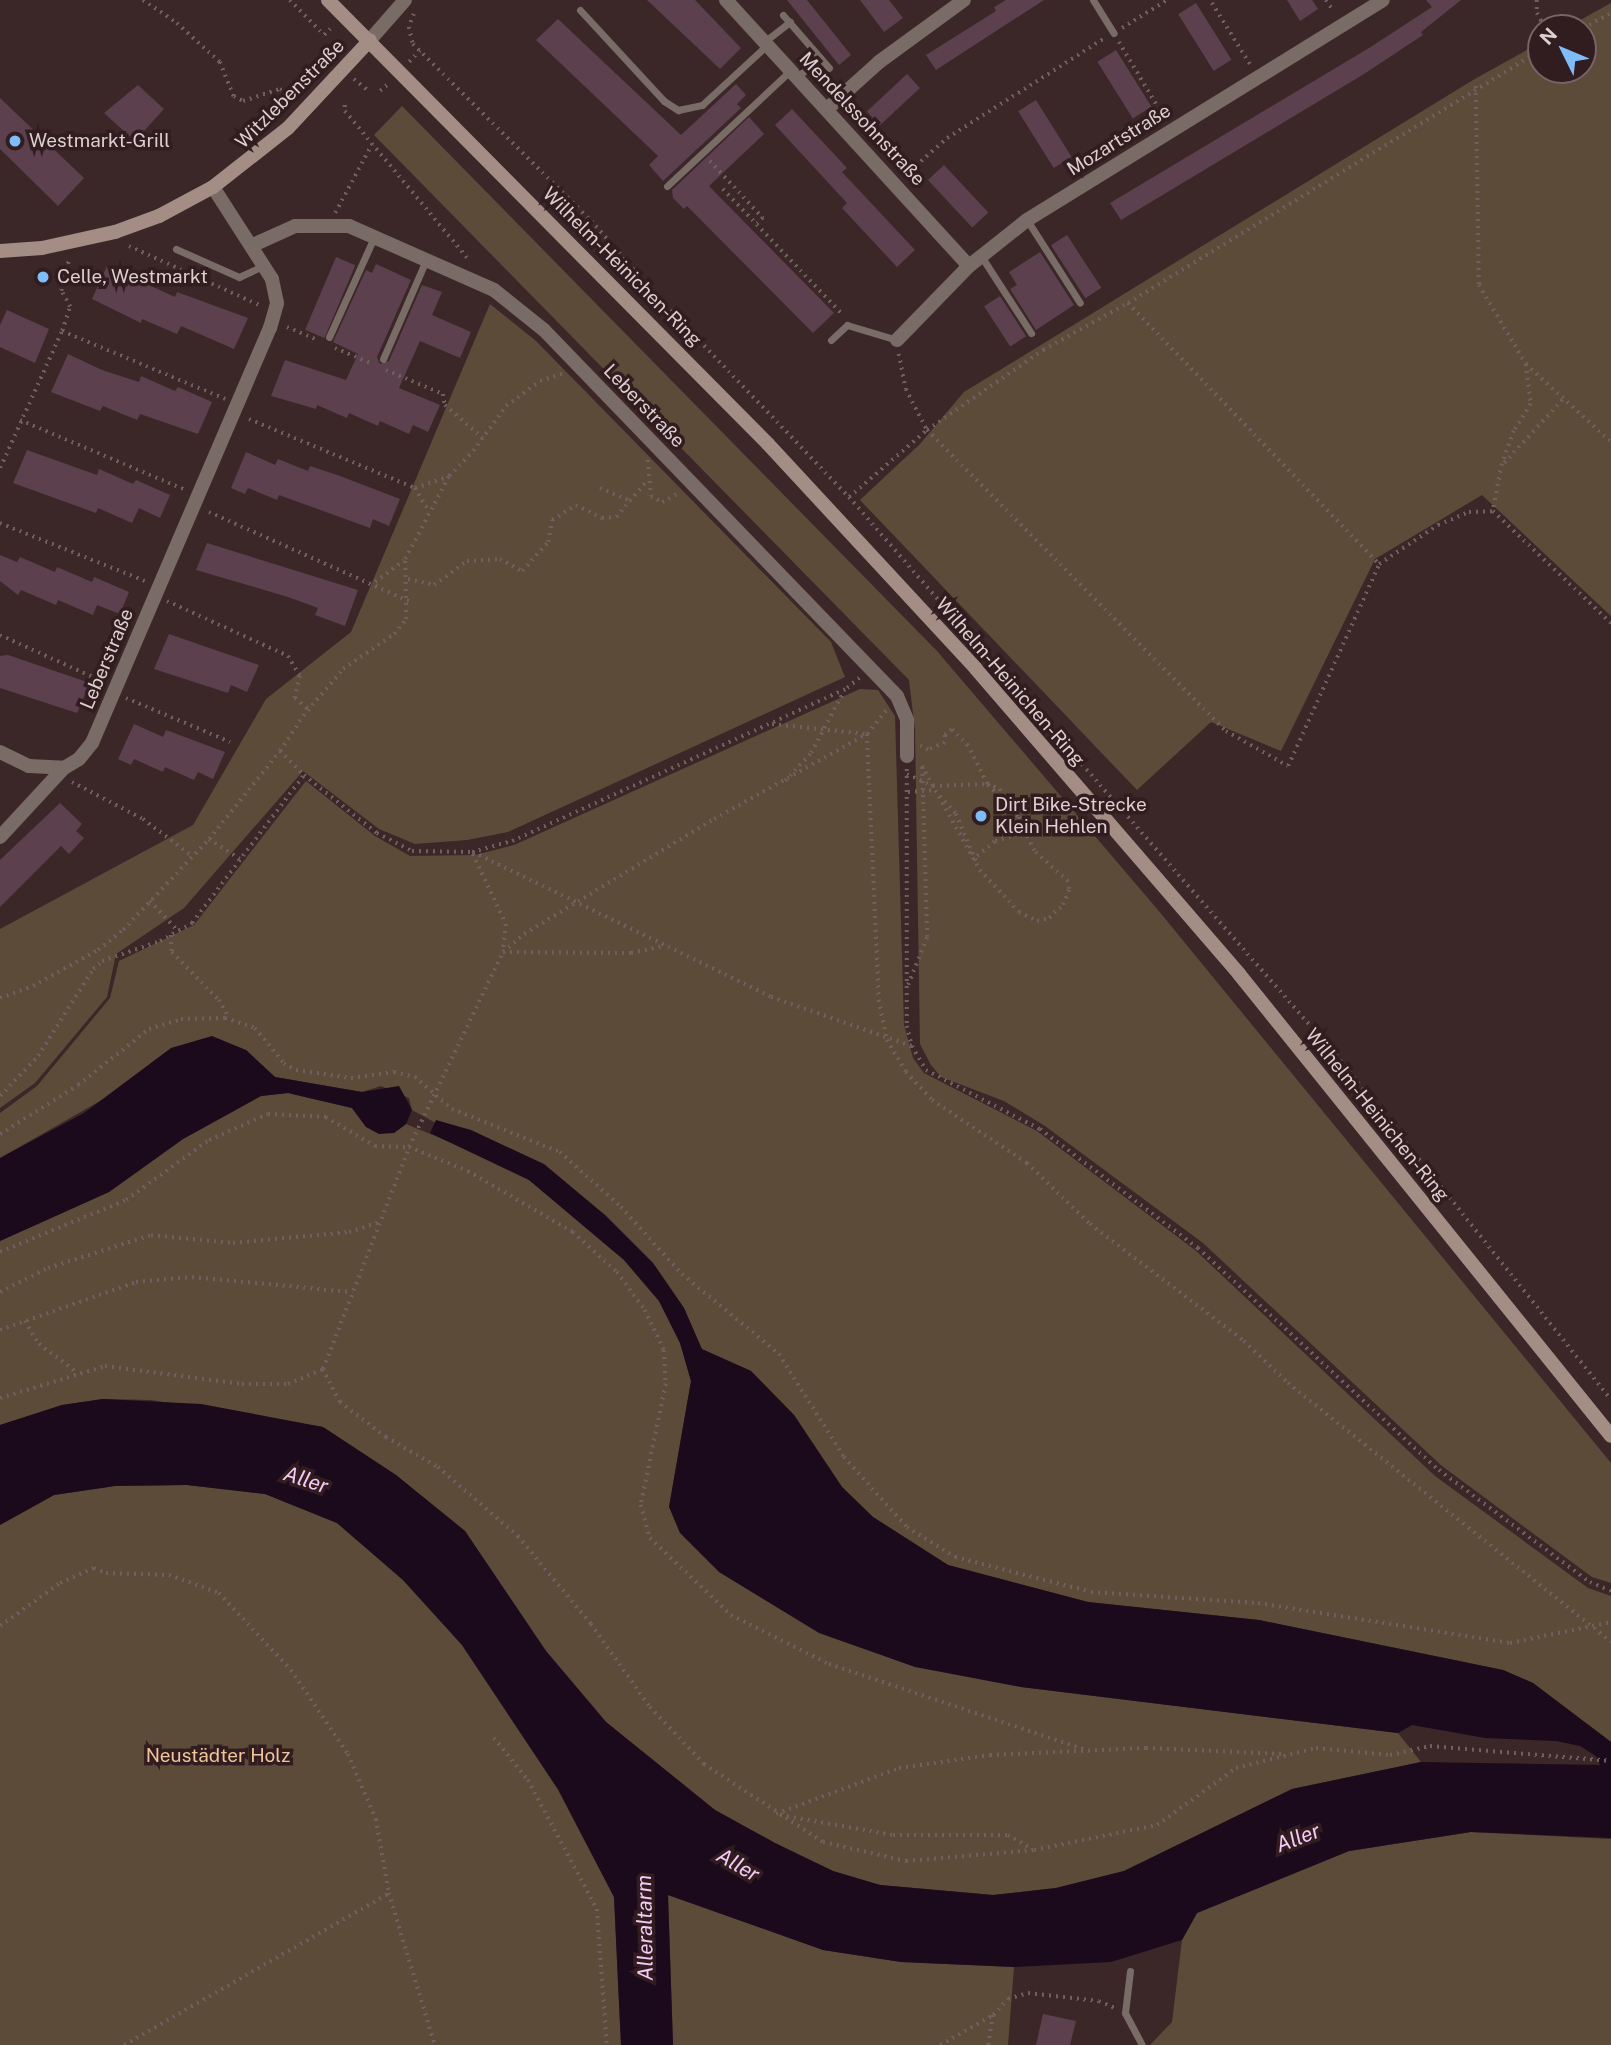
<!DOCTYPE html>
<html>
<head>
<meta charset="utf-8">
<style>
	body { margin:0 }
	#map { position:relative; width:1611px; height:2045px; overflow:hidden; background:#3b2728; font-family:"Public Sans",sans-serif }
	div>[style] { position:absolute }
	.green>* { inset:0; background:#5d4b39 }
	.water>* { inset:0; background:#1b0a1c }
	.building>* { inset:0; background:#5c404d; transform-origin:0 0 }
	.path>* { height:3.5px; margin-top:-1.75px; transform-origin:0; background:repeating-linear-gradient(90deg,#715f60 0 2px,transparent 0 7px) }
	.lane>* { height:7px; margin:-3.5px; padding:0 3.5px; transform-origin:3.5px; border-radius:3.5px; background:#796b66 }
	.street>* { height:14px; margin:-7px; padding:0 7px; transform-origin:7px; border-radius:7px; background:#796b66 }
	.secondary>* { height:14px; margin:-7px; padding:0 7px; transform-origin:7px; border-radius:7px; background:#a48d85 }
	.dots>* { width:19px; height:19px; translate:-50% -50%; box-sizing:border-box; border:4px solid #311d1f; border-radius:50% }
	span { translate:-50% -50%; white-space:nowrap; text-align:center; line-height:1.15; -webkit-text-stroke:7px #311d1f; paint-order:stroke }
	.street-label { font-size:19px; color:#ddcfd0 }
	.poi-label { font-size:19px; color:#ddcfd0 }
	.left { translate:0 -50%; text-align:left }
	.park-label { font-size:19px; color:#f0c59b }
	.water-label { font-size:21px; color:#f4caf6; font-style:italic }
	.north { position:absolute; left:1527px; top:14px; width:70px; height:70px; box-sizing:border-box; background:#311d1f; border:2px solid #766466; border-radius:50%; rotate:313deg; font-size:19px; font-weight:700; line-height:28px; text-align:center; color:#ddcfd0 }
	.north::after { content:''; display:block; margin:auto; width:24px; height:32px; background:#7ebdf9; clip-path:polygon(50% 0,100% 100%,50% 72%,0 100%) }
</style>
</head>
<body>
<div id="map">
	<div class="green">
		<div style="clip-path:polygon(1611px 3px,1611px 616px,1482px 495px,1375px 559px,1281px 751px,1211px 722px,1137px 790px,860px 500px,920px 444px,964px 392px,1473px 80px,1541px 42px,1541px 70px,1583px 70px,1583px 28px,1566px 28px)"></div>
		<div style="clip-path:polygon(402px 106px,937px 651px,1158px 910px,1611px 1463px,1611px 1583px,1592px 1577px,1442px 1466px,1203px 1243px,1045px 1126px,1004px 1101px,941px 1077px,931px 1065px,920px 1044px,915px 730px,909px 680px,374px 135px)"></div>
		<div style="clip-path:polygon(490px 304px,536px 341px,831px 642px,845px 677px,508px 832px,467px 840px,415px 844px,379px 829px,303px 771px,184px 908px,116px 954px,107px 997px,35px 1083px,0 1108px,0 929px,193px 825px,266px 699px,351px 632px)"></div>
		<div style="clip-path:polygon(860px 689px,878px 690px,895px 716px,904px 1025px,913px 1058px,924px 1073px,1037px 1131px,1195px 1250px,1435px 1476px,1588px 1588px,1611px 1596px,1611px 1742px,1533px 1683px,1503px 1670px,1259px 1620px,1088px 1602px,948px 1565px,873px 1517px,842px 1487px,794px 1415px,751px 1371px,701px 1349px,684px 1308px,653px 1263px,605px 1215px,412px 1110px,409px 1098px,381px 1086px,362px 1092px,275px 1077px,246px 1050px,128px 1085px,0 1158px,0 1113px,37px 1086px,110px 998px,119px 961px,194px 925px,306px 781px,375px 836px,410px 856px,475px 855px,514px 845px)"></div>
		<div style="clip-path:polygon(288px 1093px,352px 1108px,366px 1127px,394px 1133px,406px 1124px,462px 1147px,529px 1180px,624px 1260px,659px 1301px,680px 1343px,691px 1381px,669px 1507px,1021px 1687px,1398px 1733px,1421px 1762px,1292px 1789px,1124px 1871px,1056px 1888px,993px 1895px,880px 1885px,833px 1871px,775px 1843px,715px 1810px,663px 1768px,606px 1722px,546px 1651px,465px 1531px,396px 1475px,323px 1427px,151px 1400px,103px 1399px,62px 1405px,0 1425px,0 1241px,109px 1192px,183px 1139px,261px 1096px)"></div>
		<div style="clip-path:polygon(187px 1485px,265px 1494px,337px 1523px,403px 1580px,462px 1645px,558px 1790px,614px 1897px,621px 2045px,0 2045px,0 1525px,54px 1495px,115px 1486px)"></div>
		<div style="clip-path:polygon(1471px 1832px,1611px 1839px,1611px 2045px,1150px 2045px,1172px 2022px,1182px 1940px,1197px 1913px,1349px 1851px)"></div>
		<div style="clip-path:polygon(668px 1895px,823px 1950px,901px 1962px,1014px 1967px,1008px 2045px,673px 2045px)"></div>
	</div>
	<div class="water">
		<div style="clip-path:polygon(212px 1036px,246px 1050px,275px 1077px,362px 1092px,399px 1086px,412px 1110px,406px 1124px,394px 1133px,379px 1134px,366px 1127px,352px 1108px,288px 1093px,261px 1096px,183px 1139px,109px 1192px,0 1241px,0 1158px,84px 1113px,171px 1048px)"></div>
		<div style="clip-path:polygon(436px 1120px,471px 1130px,544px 1164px,605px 1215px,653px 1263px,684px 1308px,702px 1349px,751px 1371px,794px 1415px,842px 1487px,873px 1517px,948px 1565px,1088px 1602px,1259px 1620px,1503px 1670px,1533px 1683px,1611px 1742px,1611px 1838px,1471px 1832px,1349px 1851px,1197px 1913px,1182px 1940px,1111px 1962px,1014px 1967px,901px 1962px,823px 1950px,668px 1895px,673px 2045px,621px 2045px,614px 1897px,558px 1789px,462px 1645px,403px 1580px,337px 1523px,265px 1494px,187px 1485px,115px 1486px,54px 1495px,0 1525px,0 1425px,62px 1405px,103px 1399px,201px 1404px,323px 1427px,396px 1475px,465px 1531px,546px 1651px,606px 1722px,663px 1768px,715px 1810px,775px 1843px,833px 1871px,880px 1885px,993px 1895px,1056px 1888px,1124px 1871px,1292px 1789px,1421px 1762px,1600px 1765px,1596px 1756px,1580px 1746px,1556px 1741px,1485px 1738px,1412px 1725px,1398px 1733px,1021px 1687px,915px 1667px,819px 1633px,719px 1572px,680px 1533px,669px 1507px,691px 1381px,680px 1343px,659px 1301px,624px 1260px,529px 1180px,430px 1133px)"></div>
	</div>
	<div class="building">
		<div style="clip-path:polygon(647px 0,695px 0,741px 48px,720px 69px)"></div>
		<div style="clip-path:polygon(787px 0,807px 0,851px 55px,839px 65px)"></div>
		<div style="clip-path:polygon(860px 0,889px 0,903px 18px,884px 32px)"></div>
		<div style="clip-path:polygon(1006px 0,1044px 0,936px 70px,926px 55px,996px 11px,994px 7px)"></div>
		<div style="clip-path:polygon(1287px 0,1312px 0,1318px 9px,1300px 21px)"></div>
		<div style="clip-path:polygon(1426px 0,1461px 0,1421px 32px,1423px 35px,1364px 74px,1121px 220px,1110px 203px,1369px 48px,1432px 7px)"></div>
		<div style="left:1196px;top:3px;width:67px;height:21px;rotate:58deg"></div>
		<div style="clip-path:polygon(558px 19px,681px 135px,736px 84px,746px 95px,737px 104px,741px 108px,663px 181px,649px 165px,658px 156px,536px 40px)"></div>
		<div style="left:1116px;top:50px;width:67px;height:22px;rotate:58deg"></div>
		<div style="left:907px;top:74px;width:19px;height:55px;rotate:47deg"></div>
		<div style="clip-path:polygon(138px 85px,164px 109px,135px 141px,104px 113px)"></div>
		<div style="clip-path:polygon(0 98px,84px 178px,58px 206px,0 149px)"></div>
		<div style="left:1036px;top:100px;width:67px;height:21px;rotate:58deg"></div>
		<div style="clip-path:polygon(792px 109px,847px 168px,842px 172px,915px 250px,897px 267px,842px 208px,847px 203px,775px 125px)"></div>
		<div style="clip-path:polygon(749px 117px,764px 134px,709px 186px,834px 313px,813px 333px,687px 206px,684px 209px,673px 198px,672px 190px)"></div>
		<div style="left:944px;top:165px;width:65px;height:22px;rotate:47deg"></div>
		<div style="left:1067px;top:235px;width:63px;height:19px;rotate:57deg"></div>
		<div style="clip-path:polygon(1040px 252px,1074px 305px,1036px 330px,1010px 289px,1017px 285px,1009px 272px)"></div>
		<div style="left:336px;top:257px;width:21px;height:79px;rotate:23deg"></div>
		<div style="clip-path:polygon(376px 264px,411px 280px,377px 357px,380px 364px,389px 361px,422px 285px,442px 292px,432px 315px,471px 332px,460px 358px,420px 341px,399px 388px,440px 405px,428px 432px,413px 425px,409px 434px,380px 421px,378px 426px,349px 413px,347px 418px,317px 405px,316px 409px,271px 396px,285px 360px,346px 380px,358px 354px,333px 342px,366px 270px,372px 273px)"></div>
		<div style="clip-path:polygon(107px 266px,175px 297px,177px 292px,248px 318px,234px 349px,181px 326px,177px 334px,142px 319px,141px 323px,92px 299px)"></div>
		<div style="left:1000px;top:296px;width:48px;height:19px;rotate:57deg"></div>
		<div style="clip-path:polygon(7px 310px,49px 329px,35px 363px,0 347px,0 325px)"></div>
		<div style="clip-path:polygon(68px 354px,102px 370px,139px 382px,141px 376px,175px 391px,178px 387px,212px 402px,198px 434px,140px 414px,137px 420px,103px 406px,100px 411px,51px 392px)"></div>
		<div style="clip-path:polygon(27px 450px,97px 475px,99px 469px,133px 484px,136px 480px,170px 495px,160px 518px,139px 508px,132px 523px,98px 508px,96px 513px,13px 483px)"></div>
		<div style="clip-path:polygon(246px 452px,275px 465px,278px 459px,308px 471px,310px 466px,340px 476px,400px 499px,389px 526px,373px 519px,370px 528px,279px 495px,277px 500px,248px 488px,245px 494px,231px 488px)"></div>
		<div style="clip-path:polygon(207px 543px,358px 590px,345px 626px,315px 615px,318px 608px,288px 597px,196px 570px)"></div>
		<div style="clip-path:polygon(0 555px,17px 562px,20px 557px,55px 572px,57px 567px,92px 582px,94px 577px,129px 592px,120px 614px,97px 605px,93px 615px,58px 600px,56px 605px,21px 590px,18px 595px,0 581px)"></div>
		<div style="clip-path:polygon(169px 634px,259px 665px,247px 692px,231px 685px,228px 693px,154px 669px)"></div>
		<div style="clip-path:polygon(8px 655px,90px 683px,77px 713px,0 688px,0 656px)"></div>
		<div style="clip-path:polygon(134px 724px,163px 737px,166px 730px,225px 752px,213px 779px,198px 772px,194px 780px,165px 767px,163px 772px,134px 759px,131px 765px,118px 759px)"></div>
		<div style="clip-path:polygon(60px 803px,82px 824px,76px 831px,84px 838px,69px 854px,61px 846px,0 907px,0 860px)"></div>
		<div style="clip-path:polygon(1043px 2014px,1076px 2021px,1070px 2045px,1036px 2045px)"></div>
	</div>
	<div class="path">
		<div style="left:143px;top:0;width:41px;rotate:34.1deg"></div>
		<div style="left:177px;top:23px;width:58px;rotate:42.2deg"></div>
		<div style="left:220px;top:62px;width:37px;rotate:68deg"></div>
		<div style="left:234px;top:96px;width:10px;rotate:29deg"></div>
		<div style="left:243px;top:101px;width:39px;rotate:-18deg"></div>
		<div style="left:280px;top:89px;width:15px;rotate:23deg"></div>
		<div style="left:290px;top:0;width:49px;rotate:45.8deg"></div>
		<div style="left:324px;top:35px;width:11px;rotate:-45deg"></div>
		<div style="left:1326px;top:0;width:14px;rotate:56deg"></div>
		<div style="left:1537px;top:0;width:13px;rotate:90deg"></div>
		<div style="left:1537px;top:13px;width:17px;rotate:62deg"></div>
		<div style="left:1212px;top:3px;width:72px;rotate:58.1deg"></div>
		<div style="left:414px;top:14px;width:14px;rotate:111deg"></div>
		<div style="left:409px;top:27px;width:17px;rotate:77deg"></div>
		<div style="left:413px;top:44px;width:258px;rotate:44.8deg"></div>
		<div style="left:596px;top:226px;width:84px;rotate:49.3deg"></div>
		<div style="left:651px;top:290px;width:286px;rotate:46.3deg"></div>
		<div style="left:849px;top:497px;width:213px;rotate:49deg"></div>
		<div style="left:1122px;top:28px;width:53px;rotate:-31.9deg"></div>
		<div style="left:1583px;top:28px;width:32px;rotate:-28deg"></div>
		<div style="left:1119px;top:42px;width:90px;rotate:59.1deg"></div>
		<div style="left:326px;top:54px;width:8px;rotate:45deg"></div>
		<div style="left:409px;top:62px;width:16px;rotate:-47deg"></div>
		<div style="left:354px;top:79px;width:19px;rotate:39deg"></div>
		<div style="left:1476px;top:86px;width:199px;rotate:89.1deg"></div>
		<div style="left:1479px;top:285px;width:92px;rotate:59.3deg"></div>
		<div style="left:1526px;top:364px;width:40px;rotate:82.9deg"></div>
		<div style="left:1531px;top:404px;width:32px;rotate:122deg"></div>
		<div style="left:1514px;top:431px;width:35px;rotate:110deg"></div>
		<div style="left:1502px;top:464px;width:48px;rotate:100.8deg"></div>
		<div style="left:380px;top:91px;width:12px;rotate:-42deg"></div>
		<div style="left:345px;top:105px;width:6px;rotate:90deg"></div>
		<div style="left:345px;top:111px;width:195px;rotate:50.2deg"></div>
		<div style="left:710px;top:161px;width:78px;rotate:47.1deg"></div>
		<div style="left:763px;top:218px;width:8px;rotate:135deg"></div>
		<div style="left:905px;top:175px;width:56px;rotate:-41.4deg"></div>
		<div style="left:947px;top:138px;width:185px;rotate:-32.4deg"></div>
		<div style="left:723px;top:189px;width:173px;rotate:46.4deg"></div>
		<div style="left:335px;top:213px;width:78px;rotate:-61.8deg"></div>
		<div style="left:129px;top:246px;width:145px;rotate:24.4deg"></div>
		<div style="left:1128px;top:303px;width:484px;rotate:-31.5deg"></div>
		<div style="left:287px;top:327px;width:34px;rotate:23deg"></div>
		<div style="left:62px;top:331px;width:177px;rotate:22.6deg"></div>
		<div style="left:335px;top:348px;width:41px;rotate:22.8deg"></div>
		<div style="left:899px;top:354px;width:36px;rotate:79deg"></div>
		<div style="left:906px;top:389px;width:46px;rotate:62.9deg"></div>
		<div style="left:927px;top:430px;width:424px;rotate:45.2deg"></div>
		<div style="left:1226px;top:731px;width:71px;rotate:29.4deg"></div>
		<div style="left:1288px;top:766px;width:222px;rotate:-65.7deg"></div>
		<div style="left:1526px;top:364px;width:115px;rotate:42.5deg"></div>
		<div style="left:386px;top:370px;width:62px;rotate:22.8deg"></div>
		<div style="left:443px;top:394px;width:11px;rotate:80deg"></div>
		<div style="left:445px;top:405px;width:50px;rotate:41deg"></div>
		<div style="left:249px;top:419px;width:180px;rotate:22.6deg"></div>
		<div style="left:415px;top:488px;width:26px;rotate:59deg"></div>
		<div style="left:20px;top:420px;width:180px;rotate:22.9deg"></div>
		<div style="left:648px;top:460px;width:36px;rotate:85deg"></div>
		<div style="left:651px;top:496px;width:13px;rotate:29deg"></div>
		<div style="left:662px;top:502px;width:19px;rotate:-28deg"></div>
		<div style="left:1504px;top:463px;width:90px;rotate:-47.3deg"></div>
		<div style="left:0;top:468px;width:150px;rotate:-65.7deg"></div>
		<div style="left:62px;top:331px;width:25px;rotate:-72deg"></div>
		<div style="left:70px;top:307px;width:18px;rotate:-119deg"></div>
		<div style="left:61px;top:291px;width:32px;rotate:-76deg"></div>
		<div style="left:415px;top:488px;width:36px;rotate:-19deg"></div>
		<div style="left:449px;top:476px;width:35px;rotate:-46deg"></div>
		<div style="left:473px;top:451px;width:56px;rotate:-53.7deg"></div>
		<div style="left:506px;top:406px;width:42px;rotate:-36.3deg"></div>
		<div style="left:540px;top:381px;width:25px;rotate:-18deg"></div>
		<div style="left:600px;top:488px;width:33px;rotate:23deg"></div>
		<div style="left:849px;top:497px;width:103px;rotate:-40.7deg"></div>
		<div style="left:927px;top:430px;width:141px;rotate:-34.6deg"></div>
		<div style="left:1043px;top:350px;width:97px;rotate:-28.9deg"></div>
		<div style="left:1128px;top:303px;width:362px;rotate:46.1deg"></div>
		<div style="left:1379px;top:564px;width:71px;rotate:-33.5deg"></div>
		<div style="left:1438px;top:525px;width:34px;rotate:-23deg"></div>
		<div style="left:1469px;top:512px;width:24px;rotate:-2deg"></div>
		<div style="left:1493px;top:511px;width:163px;rotate:43.5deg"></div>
		<div style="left:209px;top:512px;width:219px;rotate:24deg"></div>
		<div style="left:0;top:523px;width:156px;rotate:21.8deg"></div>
		<div style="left:408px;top:579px;width:27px;rotate:13deg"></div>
		<div style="left:434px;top:585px;width:41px;rotate:-36deg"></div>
		<div style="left:467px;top:561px;width:33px;rotate:-3deg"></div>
		<div style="left:500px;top:559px;width:25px;rotate:29deg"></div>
		<div style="left:522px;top:571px;width:39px;rotate:-48deg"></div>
		<div style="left:548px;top:542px;width:22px;rotate:-80deg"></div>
		<div style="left:552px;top:520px;width:28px;rotate:-32deg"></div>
		<div style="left:576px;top:505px;width:29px;rotate:27deg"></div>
		<div style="left:602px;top:518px;width:14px;rotate:-4deg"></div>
		<div style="left:616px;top:517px;width:48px;rotate:-49.3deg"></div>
		<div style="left:375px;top:582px;width:36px;rotate:-37deg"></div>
		<div style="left:167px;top:601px;width:133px;rotate:24.4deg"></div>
		<div style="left:288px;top:656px;width:23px;rotate:59deg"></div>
		<div style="left:300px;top:676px;width:23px;rotate:103deg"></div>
		<div style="left:295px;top:698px;width:17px;rotate:40deg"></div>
		<div style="left:0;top:635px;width:112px;rotate:24.3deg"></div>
		<div style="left:999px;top:669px;width:512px;rotate:48.88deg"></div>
		<div style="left:1336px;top:1055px;width:440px;rotate:51.4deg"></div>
		<div style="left:126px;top:698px;width:113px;rotate:22.9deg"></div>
		<div style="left:772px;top:724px;width:94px;rotate:6.1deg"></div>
		<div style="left:867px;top:734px;width:266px;rotate:87.4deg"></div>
		<div style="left:879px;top:1000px;width:41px;rotate:78.7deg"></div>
		<div style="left:887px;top:1040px;width:37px;rotate:59deg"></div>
		<div style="left:906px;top:1072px;width:38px;rotate:47deg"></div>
		<div style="left:932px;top:1100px;width:114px;rotate:33.6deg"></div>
		<div style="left:1027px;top:1163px;width:88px;rotate:44.1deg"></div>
		<div style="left:1090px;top:1224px;width:193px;rotate:37.2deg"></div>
		<div style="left:1244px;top:1341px;width:61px;rotate:43.7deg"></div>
		<div style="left:1288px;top:1383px;width:414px;rotate:38.7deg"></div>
		<div style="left:280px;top:751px;width:42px;rotate:-56.7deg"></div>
		<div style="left:303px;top:716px;width:62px;rotate:-49.6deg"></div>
		<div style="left:343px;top:669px;width:62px;rotate:-34.5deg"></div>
		<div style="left:394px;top:634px;width:19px;rotate:-51deg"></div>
		<div style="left:406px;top:619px;width:60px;rotate:-91deg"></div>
		<div style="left:405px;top:559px;width:94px;rotate:-62.1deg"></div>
		<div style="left:907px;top:769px;width:257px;rotate:90deg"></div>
		<div style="left:907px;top:1026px;width:21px;rotate:76deg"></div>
		<div style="left:912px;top:1046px;width:28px;rotate:60deg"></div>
		<div style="left:926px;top:1070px;width:128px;rotate:27.4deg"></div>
		<div style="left:1040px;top:1129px;width:198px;rotate:37deg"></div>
		<div style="left:1198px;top:1248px;width:328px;rotate:42.7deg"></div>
		<div style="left:1439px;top:1470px;width:188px;rotate:36.6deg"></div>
		<div style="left:1590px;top:1582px;width:23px;rotate:23deg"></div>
		<div style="left:907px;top:774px;width:29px;rotate:25deg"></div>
		<div style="left:933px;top:786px;width:54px;rotate:-2.1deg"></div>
		<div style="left:987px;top:784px;width:14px;rotate:21deg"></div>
		<div style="left:1000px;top:789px;width:12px;rotate:66deg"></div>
		<div style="left:785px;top:781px;width:38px;rotate:-47deg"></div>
		<div style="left:811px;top:753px;width:70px;rotate:-62deg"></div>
		<div style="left:72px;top:782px;width:80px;rotate:27.5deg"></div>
		<div style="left:143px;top:819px;width:61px;rotate:37.1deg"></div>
		<div style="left:908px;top:792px;width:27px;rotate:-4deg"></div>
		<div style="left:940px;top:796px;width:24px;rotate:48deg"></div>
		<div style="left:956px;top:814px;width:56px;rotate:66.7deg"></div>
		<div style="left:209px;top:839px;width:37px;rotate:33deg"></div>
		<div style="left:473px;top:852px;width:331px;rotate:25.9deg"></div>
		<div style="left:771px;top:997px;width:149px;rotate:19.2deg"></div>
		<div style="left:473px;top:854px;width:77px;rotate:64.8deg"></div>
		<div style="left:506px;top:924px;width:28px;rotate:96deg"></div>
		<div style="left:503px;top:952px;width:128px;rotate:0.4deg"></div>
		<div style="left:631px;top:953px;width:33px;rotate:-12deg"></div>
		<div style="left:977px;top:856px;width:23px;rotate:-40deg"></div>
		<div style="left:995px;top:841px;width:31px;rotate:-17deg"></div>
		<div style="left:150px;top:901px;width:40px;rotate:47deg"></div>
		<div style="left:171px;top:935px;width:17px;rotate:87deg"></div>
		<div style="left:172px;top:952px;width:67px;rotate:45.6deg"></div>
		<div style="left:219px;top:1000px;width:20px;rotate:60deg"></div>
		<div style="left:908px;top:985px;width:52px;rotate:-68.4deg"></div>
		<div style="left:927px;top:937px;width:171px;rotate:-91.7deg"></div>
		<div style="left:922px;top:766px;width:119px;rotate:60.9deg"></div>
		<div style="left:980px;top:870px;width:57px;rotate:47.1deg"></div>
		<div style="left:1019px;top:912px;width:20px;rotate:27deg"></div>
		<div style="left:1037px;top:921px;width:12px;rotate:-14deg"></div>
		<div style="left:1049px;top:918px;width:19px;rotate:-43deg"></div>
		<div style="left:1063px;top:905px;width:17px;rotate:-69deg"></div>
		<div style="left:1069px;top:889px;width:7px;rotate:-98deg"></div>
		<div style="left:1068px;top:882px;width:46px;rotate:-137.6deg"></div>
		<div style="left:1034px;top:851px;width:38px;rotate:-115deg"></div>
		<div style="left:1018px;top:817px;width:45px;rotate:-133.2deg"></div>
		<div style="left:987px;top:784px;width:42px;rotate:-116.6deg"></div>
		<div style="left:968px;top:746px;width:23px;rotate:-135deg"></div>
		<div style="left:952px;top:730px;width:9px;rotate:144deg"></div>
		<div style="left:945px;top:735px;width:8px;rotate:90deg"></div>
		<div style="left:945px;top:743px;width:18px;rotate:158deg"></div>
		<div style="left:928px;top:750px;width:9px;rotate:-153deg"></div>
		<div style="left:0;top:998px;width:35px;rotate:-20deg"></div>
		<div style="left:33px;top:986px;width:74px;rotate:-29deg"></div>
		<div style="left:98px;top:950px;width:32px;rotate:-39deg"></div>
		<div style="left:123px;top:930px;width:125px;rotate:-46.6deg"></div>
		<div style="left:209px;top:839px;width:113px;rotate:-51.1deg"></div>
		<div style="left:280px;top:751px;width:34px;rotate:45deg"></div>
		<div style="left:0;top:1096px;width:55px;rotate:-46.5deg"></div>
		<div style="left:38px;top:1056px;width:103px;rotate:-57.7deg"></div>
		<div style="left:93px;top:969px;width:12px;rotate:-42deg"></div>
		<div style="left:102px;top:961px;width:61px;rotate:-19deg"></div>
		<div style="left:160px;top:941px;width:37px;rotate:-29deg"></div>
		<div style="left:192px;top:923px;width:186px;rotate:-52.9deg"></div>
		<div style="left:304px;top:775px;width:93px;rotate:38.5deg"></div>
		<div style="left:377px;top:833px;width:39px;rotate:27deg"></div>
		<div style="left:412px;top:851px;width:60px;rotate:1deg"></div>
		<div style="left:472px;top:852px;width:41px;rotate:-15.4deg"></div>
		<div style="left:512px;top:841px;width:368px;rotate:-24.5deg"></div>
		<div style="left:847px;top:688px;width:16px;rotate:-40deg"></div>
		<div style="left:0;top:1134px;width:92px;rotate:-32.1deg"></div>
		<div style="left:78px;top:1085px;width:90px;rotate:-38.3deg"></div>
		<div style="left:149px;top:1029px;width:34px;rotate:-17deg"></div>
		<div style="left:181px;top:1019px;width:44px;rotate:-1.3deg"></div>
		<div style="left:225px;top:1018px;width:32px;rotate:18deg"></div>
		<div style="left:255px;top:1028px;width:45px;rotate:50.4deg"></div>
		<div style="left:284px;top:1063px;width:14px;rotate:30deg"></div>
		<div style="left:296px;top:1070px;width:56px;rotate:8.3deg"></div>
		<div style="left:351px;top:1078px;width:43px;rotate:-7.9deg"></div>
		<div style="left:394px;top:1072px;width:22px;rotate:13deg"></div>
		<div style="left:415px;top:1077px;width:49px;rotate:40.9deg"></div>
		<div style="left:452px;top:1109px;width:116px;rotate:21.7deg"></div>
		<div style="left:560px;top:1152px;width:82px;rotate:42deg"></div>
		<div style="left:621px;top:1207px;width:91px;rotate:47.7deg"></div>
		<div style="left:682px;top:1274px;width:126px;rotate:39.5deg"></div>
		<div style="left:779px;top:1354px;width:122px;rotate:57.7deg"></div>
		<div style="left:844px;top:1457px;width:94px;rotate:48deg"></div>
		<div style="left:907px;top:1527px;width:57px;rotate:32deg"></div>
		<div style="left:955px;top:1557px;width:140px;rotate:14.4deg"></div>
		<div style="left:1091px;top:1592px;width:167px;rotate:3.8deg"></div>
		<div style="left:1258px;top:1603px;width:255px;rotate:9deg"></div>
		<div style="left:1510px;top:1643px;width:103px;rotate:-11.7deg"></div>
		<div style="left:0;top:1252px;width:136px;rotate:-22.4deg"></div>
		<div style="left:126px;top:1200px;width:102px;rotate:-35.9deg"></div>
		<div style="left:209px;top:1140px;width:64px;rotate:-23.8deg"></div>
		<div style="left:268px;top:1114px;width:58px;rotate:3deg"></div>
		<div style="left:326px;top:1117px;width:57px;rotate:30.6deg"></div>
		<div style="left:375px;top:1146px;width:34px;rotate:2deg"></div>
		<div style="left:409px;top:1147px;width:64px;rotate:22.1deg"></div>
		<div style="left:468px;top:1171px;width:121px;rotate:30.2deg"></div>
		<div style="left:573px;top:1232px;width:59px;rotate:42.3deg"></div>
		<div style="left:617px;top:1272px;width:47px;rotate:53.6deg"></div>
		<div style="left:645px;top:1310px;width:44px;rotate:64.6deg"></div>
		<div style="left:664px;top:1350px;width:34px;rotate:87deg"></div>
		<div style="left:666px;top:1384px;width:124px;rotate:101.7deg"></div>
		<div style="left:641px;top:1505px;width:34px;rotate:75deg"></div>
		<div style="left:650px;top:1538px;width:112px;rotate:43.5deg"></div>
		<div style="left:731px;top:1615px;width:110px;rotate:26.6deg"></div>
		<div style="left:829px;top:1664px;width:274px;rotate:18.5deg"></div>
		<div style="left:0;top:1292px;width:54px;rotate:-26.6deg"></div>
		<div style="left:48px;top:1268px;width:108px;rotate:-17.8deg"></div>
		<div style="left:151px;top:1235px;width:82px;rotate:5.6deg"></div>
		<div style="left:233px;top:1243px;width:117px;rotate:-5.4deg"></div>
		<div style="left:349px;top:1232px;width:32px;rotate:-18deg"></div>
		<div style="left:25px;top:1321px;width:27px;rotate:59deg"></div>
		<div style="left:39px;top:1344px;width:49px;rotate:36.6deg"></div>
		<div style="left:0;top:1330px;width:144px;rotate:-19.4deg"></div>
		<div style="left:136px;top:1282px;width:56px;rotate:-5.1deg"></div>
		<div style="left:192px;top:1277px;width:161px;rotate:5.4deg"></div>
		<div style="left:323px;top:1369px;width:37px;rotate:63deg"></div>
		<div style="left:340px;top:1402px;width:58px;rotate:37.3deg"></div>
		<div style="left:386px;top:1437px;width:60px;rotate:30deg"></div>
		<div style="left:438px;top:1467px;width:106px;rotate:40.8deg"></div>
		<div style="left:518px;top:1536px;width:114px;rotate:50.3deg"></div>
		<div style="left:591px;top:1624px;width:102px;rotate:54.6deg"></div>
		<div style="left:650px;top:1707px;width:79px;rotate:46.5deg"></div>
		<div style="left:704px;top:1764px;width:142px;rotate:33.2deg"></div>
		<div style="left:823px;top:1842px;width:85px;rotate:12.9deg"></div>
		<div style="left:906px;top:1861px;width:128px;rotate:-4.9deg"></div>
		<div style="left:1034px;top:1850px;width:126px;rotate:-11.5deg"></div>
		<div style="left:1157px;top:1825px;width:97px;rotate:-35.8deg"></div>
		<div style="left:1236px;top:1768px;width:82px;rotate:-14deg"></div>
		<div style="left:1316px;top:1748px;width:74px;rotate:5.4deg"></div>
		<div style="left:1390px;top:1755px;width:41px;rotate:-12.7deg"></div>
		<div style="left:1430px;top:1746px;width:182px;rotate:4.7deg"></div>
		<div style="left:0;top:1398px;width:110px;rotate:-16.9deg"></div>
		<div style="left:105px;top:1366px;width:138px;rotate:7.5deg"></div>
		<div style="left:242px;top:1384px;width:46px"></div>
		<div style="left:288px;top:1384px;width:38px;rotate:-23deg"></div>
		<div style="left:323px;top:1369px;width:238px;rotate:-68.8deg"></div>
		<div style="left:409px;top:1147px;width:216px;rotate:-64.3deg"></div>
		<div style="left:503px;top:952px;width:28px;rotate:-41deg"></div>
		<div style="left:524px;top:934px;width:222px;rotate:-31.2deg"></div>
		<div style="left:714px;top:819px;width:175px;rotate:-29.1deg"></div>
		<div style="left:867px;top:734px;width:32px;rotate:-51deg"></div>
		<div style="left:0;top:1626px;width:74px;rotate:-35.6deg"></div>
		<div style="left:60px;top:1583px;width:37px;rotate:-24deg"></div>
		<div style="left:94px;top:1568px;width:13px;rotate:23deg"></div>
		<div style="left:106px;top:1573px;width:63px;rotate:1.8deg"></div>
		<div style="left:169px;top:1575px;width:53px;rotate:19.8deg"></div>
		<div style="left:219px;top:1593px;width:105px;rotate:46.9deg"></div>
		<div style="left:291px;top:1670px;width:102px;rotate:55.8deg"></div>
		<div style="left:348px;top:1754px;width:71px;rotate:66.7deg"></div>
		<div style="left:376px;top:1819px;width:75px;rotate:80deg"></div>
		<div style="left:389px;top:1893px;width:159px;rotate:73.2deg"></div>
		<div style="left:494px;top:1738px;width:54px;rotate:51deg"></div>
		<div style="left:528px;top:1780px;width:146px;rotate:61.9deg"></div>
		<div style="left:597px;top:1909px;width:136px;rotate:85.8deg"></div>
		<div style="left:776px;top:1814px;width:131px;rotate:-20.5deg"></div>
		<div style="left:899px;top:1768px;width:92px;rotate:-8.1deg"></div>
		<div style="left:990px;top:1755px;width:156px;rotate:-2.6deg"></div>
		<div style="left:1146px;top:1748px;width:137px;rotate:2.5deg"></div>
		<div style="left:780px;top:1815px;width:115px;rotate:10deg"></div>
		<div style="left:893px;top:1835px;width:115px"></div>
		<div style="left:1008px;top:1835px;width:28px;rotate:30deg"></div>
		<div style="left:124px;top:2045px;width:305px;rotate:-29.8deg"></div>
		<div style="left:940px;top:2045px;width:61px;rotate:-29.5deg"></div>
		<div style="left:993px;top:2015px;width:22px;rotate:-47deg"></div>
		<div style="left:1008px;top:1999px;width:21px;rotate:-17deg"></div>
		<div style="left:1028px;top:1993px;width:71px;rotate:6.4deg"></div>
		<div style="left:1099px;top:2001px;width:17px;rotate:24deg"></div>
		<div style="left:988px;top:2045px;width:30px;rotate:-81deg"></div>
	</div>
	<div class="lane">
		<div style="left:1093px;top:0;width:39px;rotate:58deg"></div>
		<div style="left:580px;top:10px;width:124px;rotate:47.3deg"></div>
		<div style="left:664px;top:101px;width:17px;rotate:33deg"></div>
		<div style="left:678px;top:110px;width:25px;rotate:-12deg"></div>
		<div style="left:702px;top:105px;width:88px;rotate:-42.7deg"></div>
		<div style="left:783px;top:15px;width:70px;rotate:49deg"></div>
		<div style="left:764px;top:42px;width:33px;rotate:-38deg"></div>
		<div style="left:797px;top:77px;width:30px;rotate:-40deg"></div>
		<div style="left:667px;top:186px;width:168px;rotate:-43.1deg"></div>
		<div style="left:1027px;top:220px;width:98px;rotate:57.4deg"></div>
		<div style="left:176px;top:249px;width:69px;rotate:24deg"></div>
		<div style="left:239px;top:277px;width:29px;rotate:-25deg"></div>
		<div style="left:981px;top:256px;width:92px;rotate:57deg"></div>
		<div style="left:329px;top:337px;width:112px;rotate:-65.7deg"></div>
		<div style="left:831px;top:340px;width:22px;rotate:-43deg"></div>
		<div style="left:847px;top:325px;width:52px;rotate:16.7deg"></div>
		<div style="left:383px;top:359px;width:110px;rotate:-66.5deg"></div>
		<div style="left:1130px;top:1971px;width:42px;rotate:96.8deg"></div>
		<div style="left:1125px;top:2013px;width:36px;rotate:62deg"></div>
	</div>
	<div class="street">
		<div style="left:726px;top:0;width:360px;rotate:47.6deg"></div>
		<div style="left:370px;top:40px;width:53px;rotate:-48.8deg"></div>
		<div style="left:827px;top:109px;width:70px;rotate:-42.1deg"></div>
		<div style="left:879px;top:62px;width:105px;rotate:-36.1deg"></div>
		<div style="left:253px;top:245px;width:46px;rotate:-24.3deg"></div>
		<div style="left:295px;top:226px;width:54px"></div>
		<div style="left:349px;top:226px;width:158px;rotate:23.8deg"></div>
		<div style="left:494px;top:290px;width:64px;rotate:38.7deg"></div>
		<div style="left:544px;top:330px;width:508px;rotate:46.04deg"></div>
		<div style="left:897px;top:696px;width:26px;rotate:67deg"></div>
		<div style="left:907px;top:720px;width:36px;rotate:90deg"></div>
		<div style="left:897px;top:340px;width:103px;rotate:-45.8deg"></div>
		<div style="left:969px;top:266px;width:74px;rotate:-38.4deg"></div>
		<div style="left:1027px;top:220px;width:418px;rotate:-31.7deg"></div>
		<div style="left:0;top:752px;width:32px;rotate:26deg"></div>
		<div style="left:29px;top:766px;width:35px;rotate:3deg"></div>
		<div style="left:64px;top:768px;width:17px;rotate:-31deg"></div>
		<div style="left:79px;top:759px;width:21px;rotate:-51deg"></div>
		<div style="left:92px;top:743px;width:452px;rotate:-66.8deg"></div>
		<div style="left:270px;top:328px;width:26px;rotate:-74deg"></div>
		<div style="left:277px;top:303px;width:25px;rotate:-102deg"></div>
		<div style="left:272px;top:279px;width:109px;rotate:-122.7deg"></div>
		<div style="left:0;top:837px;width:94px;rotate:-47.2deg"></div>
	</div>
	<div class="secondary">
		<div style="left:328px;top:0;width:625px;rotate:45.26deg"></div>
		<div style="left:768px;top:444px;width:306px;rotate:47.2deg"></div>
		<div style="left:976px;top:669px;width:403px;rotate:49.2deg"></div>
		<div style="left:1239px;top:974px;width:593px;rotate:51.16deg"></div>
		<div style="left:0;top:251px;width:42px;rotate:-4.1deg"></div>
		<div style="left:42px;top:248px;width:75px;rotate:-12.4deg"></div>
		<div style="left:115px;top:232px;width:47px;rotate:-20deg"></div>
		<div style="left:159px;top:216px;width:61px;rotate:-28.2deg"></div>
		<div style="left:213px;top:187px;width:95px;rotate:-38.2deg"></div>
		<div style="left:288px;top:128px;width:120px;rotate:-47deg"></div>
	</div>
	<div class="dots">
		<div style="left:15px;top:141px;background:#7ebdf9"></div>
		<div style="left:43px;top:277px;background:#7ebdf9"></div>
		<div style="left:981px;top:816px;background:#7ebdf9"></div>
	</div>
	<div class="street-label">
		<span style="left:290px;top:94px;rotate:-45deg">Witzlebenstraße</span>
		<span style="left:862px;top:119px;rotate:47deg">Mendelssohnstraße</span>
		<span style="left:1119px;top:140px;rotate:-32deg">Mozartstraße</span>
		<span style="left:622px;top:267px;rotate:45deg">Wilhelm-Heinichen-Ring</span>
		<span style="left:644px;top:406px;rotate:46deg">Leberstraße</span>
		<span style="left:107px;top:659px;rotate:-67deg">Leberstraße</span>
		<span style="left:1010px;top:682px;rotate:49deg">Wilhelm-Heinichen-Ring</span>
		<span style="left:1377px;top:1115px;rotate:51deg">Wilhelm-Heinichen-Ring</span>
	</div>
	<div class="poi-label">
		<span class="left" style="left:29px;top:141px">Westmarkt-Grill</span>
		<span class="left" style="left:57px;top:277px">Celle, Westmarkt</span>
		<span class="left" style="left:995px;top:816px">Dirt Bike-Strecke<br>Klein Hehlen</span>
	</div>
	<div class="park-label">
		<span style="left:218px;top:1756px">Neustädter Holz</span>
	</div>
	<div class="water-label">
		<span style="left:306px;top:1480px;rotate:18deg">Aller</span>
		<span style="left:1298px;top:1838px;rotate:-21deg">Aller</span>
		<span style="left:738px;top:1865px;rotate:30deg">Aller</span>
		<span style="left:645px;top:1928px;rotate:-91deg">Alleraltarm</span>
	</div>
	<div class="north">N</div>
</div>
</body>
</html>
